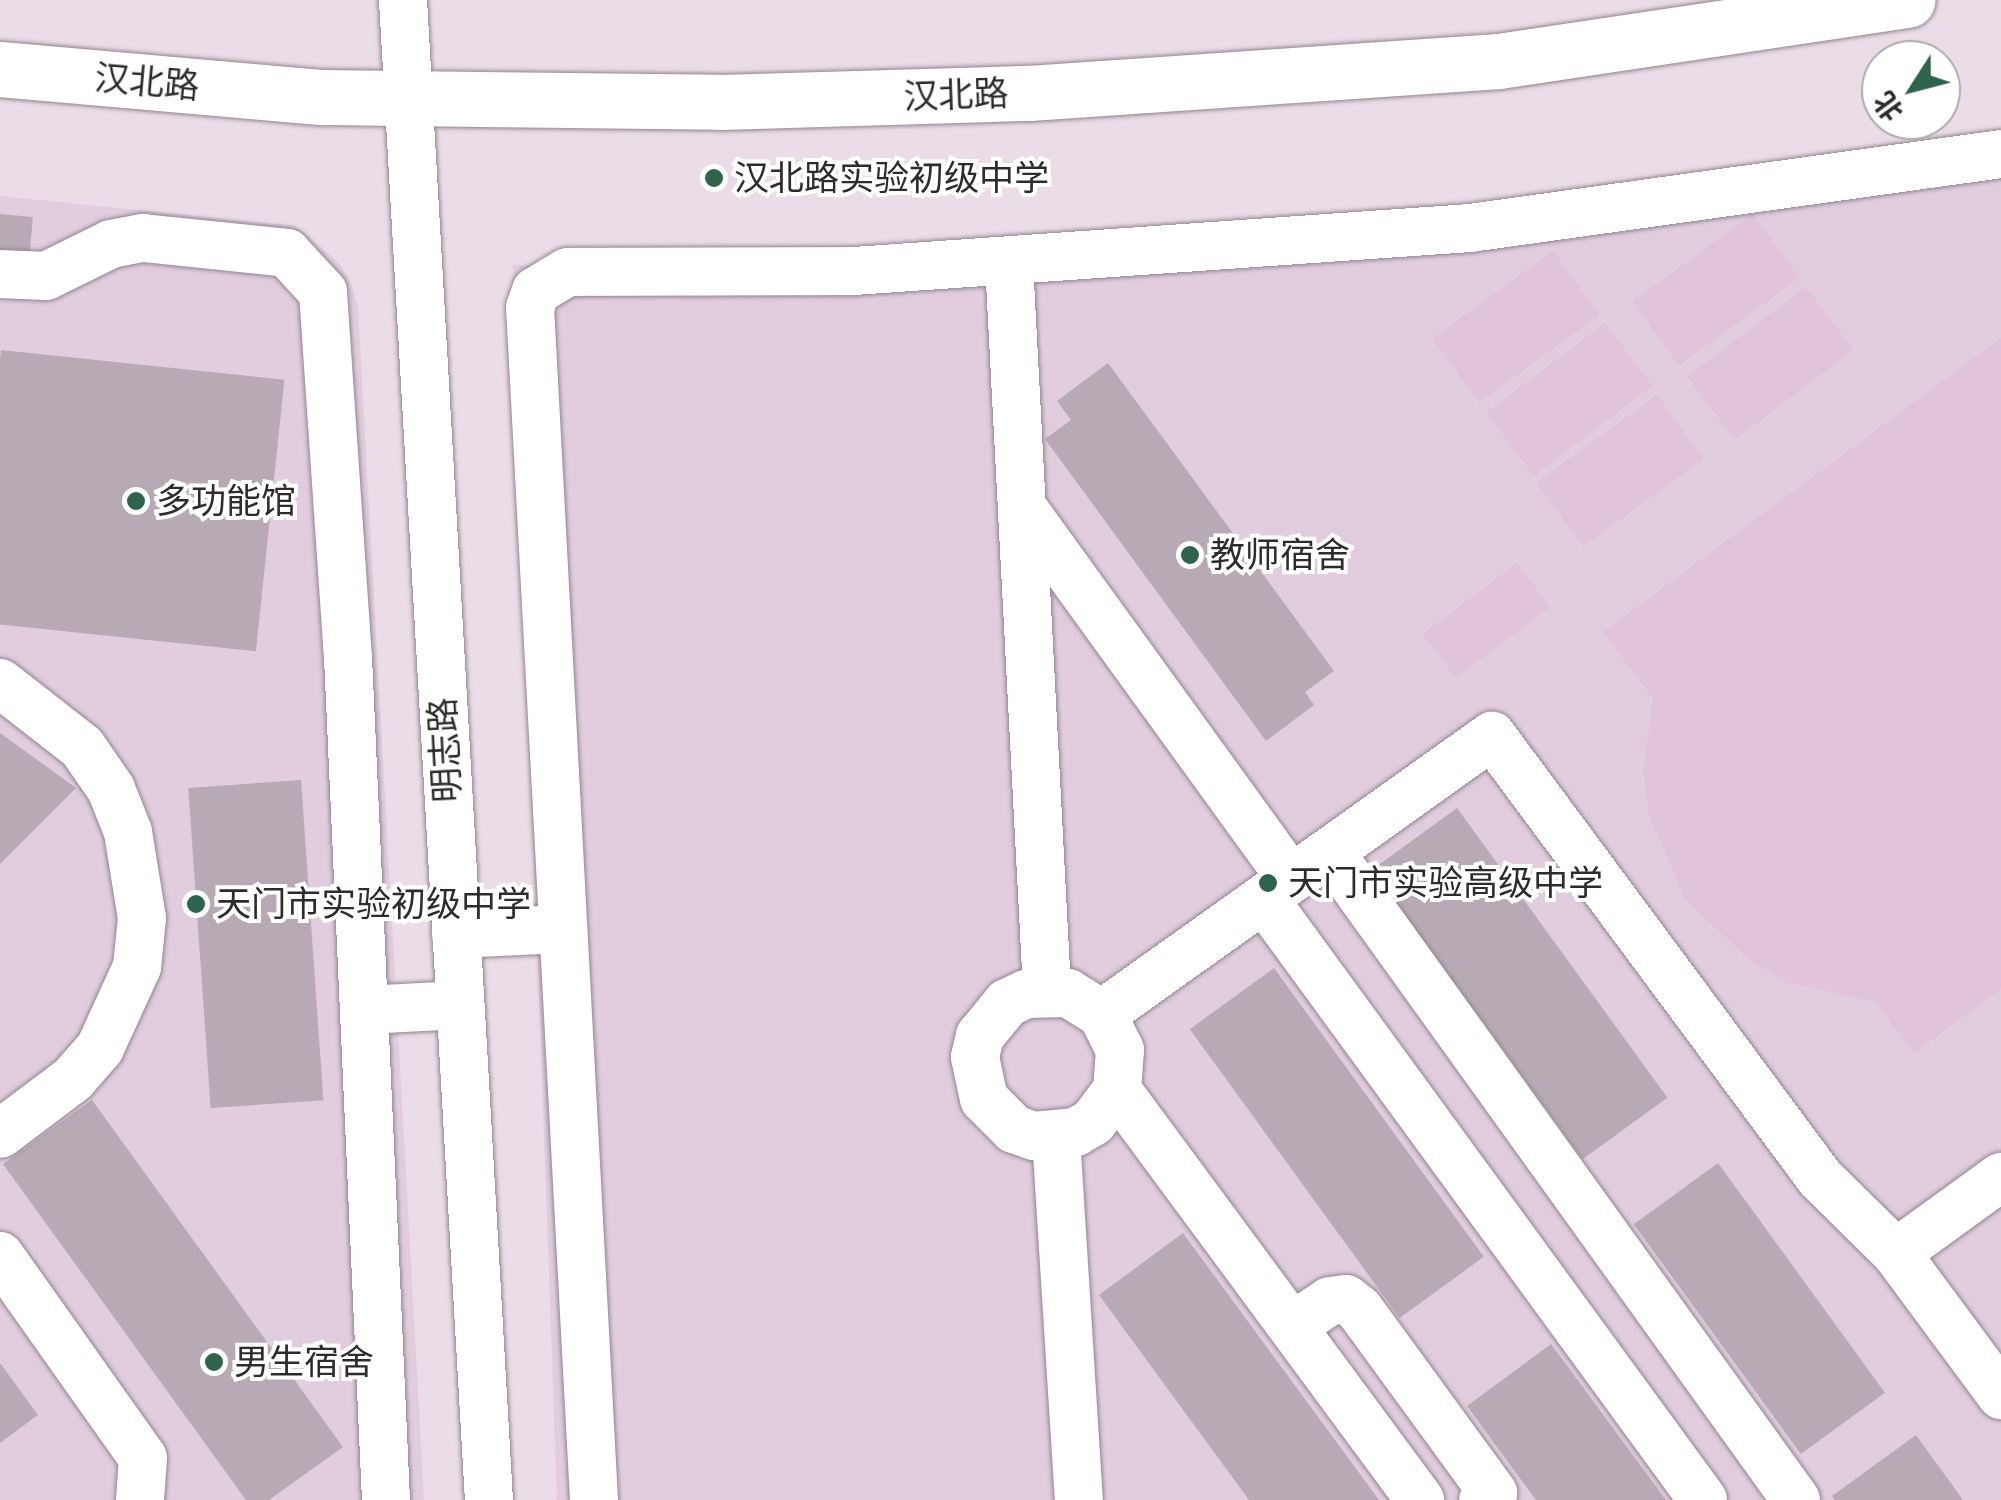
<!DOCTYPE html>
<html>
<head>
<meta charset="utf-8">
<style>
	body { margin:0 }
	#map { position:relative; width:2001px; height:1500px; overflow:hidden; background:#ebdde8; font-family:"Space Grotesk","Noto Sans SC",sans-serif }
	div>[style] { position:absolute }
	.built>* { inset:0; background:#e1cdde }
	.green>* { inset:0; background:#e1c4db; transform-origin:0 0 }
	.building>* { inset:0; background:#b7aab5; transform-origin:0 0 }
	.roads { filter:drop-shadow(0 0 2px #91858f) drop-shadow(0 0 2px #91858f) }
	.minor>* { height:48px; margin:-24px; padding:0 24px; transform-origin:24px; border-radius:24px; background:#fff }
	.major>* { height:55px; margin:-27.5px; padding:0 27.5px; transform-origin:27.5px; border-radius:27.5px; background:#fff }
	.dots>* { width:28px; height:28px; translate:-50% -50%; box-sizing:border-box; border:5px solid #fff; border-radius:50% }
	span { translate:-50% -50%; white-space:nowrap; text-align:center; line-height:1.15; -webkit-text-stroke:8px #fff; paint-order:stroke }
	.street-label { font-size:35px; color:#2f2a2e }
	.poi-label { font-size:35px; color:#2f2a2e }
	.left { translate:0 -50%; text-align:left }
	.north { position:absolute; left:1861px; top:40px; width:100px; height:100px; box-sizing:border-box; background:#fff; border:2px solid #acaaab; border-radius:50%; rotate:234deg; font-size:28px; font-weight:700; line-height:40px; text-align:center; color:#2f2a2e }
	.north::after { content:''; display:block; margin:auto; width:35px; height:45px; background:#2d644b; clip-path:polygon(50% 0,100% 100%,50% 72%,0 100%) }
</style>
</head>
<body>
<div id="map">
	<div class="built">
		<div style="clip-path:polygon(2001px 149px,2001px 1500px,557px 1500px,513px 265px,808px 267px,1141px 249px)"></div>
		<div style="clip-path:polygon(0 196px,296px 226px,339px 263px,352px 286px,358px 308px,424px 1500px,0 1500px)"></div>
	</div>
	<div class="green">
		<div style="left:1753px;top:214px;width:79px;height:149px;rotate:54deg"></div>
		<div style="left:1553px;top:251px;width:79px;height:149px;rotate:54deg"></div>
		<div style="left:1806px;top:287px;width:79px;height:149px;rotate:53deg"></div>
		<div style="left:1605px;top:323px;width:79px;height:149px;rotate:53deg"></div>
		<div style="clip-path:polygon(2001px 338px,2001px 989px,1914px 1053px,1875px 1002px,1789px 983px,1750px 961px,1685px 898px,1649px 815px,1643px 770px,1653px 699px,1603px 632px)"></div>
		<div style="left:1657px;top:395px;width:79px;height:149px;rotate:54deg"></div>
		<div style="left:1517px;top:563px;width:55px;height:118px;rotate:53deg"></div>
	</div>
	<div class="building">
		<div style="left:0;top:214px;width:33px;height:38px;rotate:5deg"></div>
		<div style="left:1px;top:350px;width:285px;height:273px;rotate:6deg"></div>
		<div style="clip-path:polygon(1108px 363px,1334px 671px,1305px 692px,1314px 705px,1266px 741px,1045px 439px,1071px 420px,1057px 401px)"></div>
		<div style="clip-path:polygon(0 733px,76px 788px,0 864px)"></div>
		<div style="left:301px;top:780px;width:321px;height:113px;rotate:86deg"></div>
		<div style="left:1457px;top:808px;width:358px;height:105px;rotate:54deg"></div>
		<div style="left:1274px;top:968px;width:357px;height:104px;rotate:54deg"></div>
		<div style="clip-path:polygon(92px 1100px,343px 1447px,269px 1500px,246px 1500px,3px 1164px)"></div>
		<div style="left:1718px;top:1163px;width:284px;height:104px;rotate:54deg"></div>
		<div style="clip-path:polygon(1183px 1233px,1379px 1500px,1249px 1500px,1099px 1295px)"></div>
		<div style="clip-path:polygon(1551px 1344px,1666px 1500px,1536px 1500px,1467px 1406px)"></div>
		<div style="clip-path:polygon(0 1363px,38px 1415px,0 1443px)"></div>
		<div style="clip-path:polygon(1916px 1435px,1963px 1500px,1834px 1500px,1832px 1496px)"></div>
	</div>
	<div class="roads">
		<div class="minor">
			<div style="left:403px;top:0;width:1502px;rotate:86.72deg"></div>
			<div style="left:1009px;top:262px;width:729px;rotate:87.01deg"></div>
			<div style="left:0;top:274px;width:46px;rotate:2.5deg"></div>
			<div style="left:46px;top:276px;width:72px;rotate:-26.2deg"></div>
			<div style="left:111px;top:244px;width:33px;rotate:-11deg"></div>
			<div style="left:143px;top:238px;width:145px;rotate:5.9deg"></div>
			<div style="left:287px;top:253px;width:53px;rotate:47.3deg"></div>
			<div style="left:323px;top:292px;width:366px;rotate:86.1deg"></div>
			<div style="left:348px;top:657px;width:844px;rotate:87.42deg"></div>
			<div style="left:1022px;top:507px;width:459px;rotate:54.1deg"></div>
			<div style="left:0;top:683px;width:104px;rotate:38deg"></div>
			<div style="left:82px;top:747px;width:51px;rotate:55.4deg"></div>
			<div style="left:111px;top:789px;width:46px;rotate:68.4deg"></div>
			<div style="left:128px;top:832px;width:87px;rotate:80.8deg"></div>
			<div style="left:142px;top:918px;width:49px;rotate:95.8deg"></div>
			<div style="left:137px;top:967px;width:89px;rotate:114.6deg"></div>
			<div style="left:100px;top:1048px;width:41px;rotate:131.1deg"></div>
			<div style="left:73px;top:1079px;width:91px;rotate:143deg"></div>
			<div style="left:1330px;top:852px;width:798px;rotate:54.28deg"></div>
			<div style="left:1264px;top:899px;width:744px;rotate:53.85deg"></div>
			<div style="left:456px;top:934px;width:105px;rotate:-2.7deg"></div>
			<div style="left:365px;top:1010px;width:95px;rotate:-3deg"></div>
			<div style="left:1102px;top:1014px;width:479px;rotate:-35.5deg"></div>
			<div style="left:1492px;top:736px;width:550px;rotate:53.42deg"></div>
			<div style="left:1820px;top:1178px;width:107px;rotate:44.6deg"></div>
			<div style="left:1896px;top:1253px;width:130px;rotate:-35.9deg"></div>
			<div style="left:1117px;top:1090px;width:40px;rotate:127deg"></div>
			<div style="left:1093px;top:1122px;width:20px;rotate:150deg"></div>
			<div style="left:1076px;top:1132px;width:42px;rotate:174.6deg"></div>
			<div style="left:1034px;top:1136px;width:21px;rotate:-161deg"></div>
			<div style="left:1014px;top:1129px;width:42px;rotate:-135deg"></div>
			<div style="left:984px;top:1099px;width:43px;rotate:-102.1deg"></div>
			<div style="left:975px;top:1057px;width:22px;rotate:-77deg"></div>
			<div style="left:980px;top:1036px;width:43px;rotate:-50.7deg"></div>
			<div style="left:1007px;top:1003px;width:21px;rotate:-25deg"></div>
			<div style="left:1026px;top:994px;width:42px;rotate:-1.4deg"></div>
			<div style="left:1068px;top:993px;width:40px;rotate:32deg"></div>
			<div style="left:1102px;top:1014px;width:40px;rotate:63.4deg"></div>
			<div style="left:1120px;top:1050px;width:40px;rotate:94.3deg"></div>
			<div style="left:1117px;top:1090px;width:510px;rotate:53.53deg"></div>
			<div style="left:1056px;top:1137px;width:364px;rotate:86.4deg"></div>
			<div style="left:1896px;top:1253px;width:177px;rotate:53.5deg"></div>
			<div style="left:0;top:1256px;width:247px;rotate:54.7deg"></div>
			<div style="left:143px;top:1458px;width:42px;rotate:94.1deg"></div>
			<div style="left:1292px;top:1326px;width:45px;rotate:-33.3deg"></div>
			<div style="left:1330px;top:1301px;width:16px;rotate:-7deg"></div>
			<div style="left:1346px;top:1299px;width:16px;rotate:38deg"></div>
			<div style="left:1359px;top:1309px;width:228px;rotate:53.9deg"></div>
			<div style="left:1493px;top:1493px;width:12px;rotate:145deg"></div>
			<div style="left:594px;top:1500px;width:1194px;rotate:-93.07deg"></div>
			<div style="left:530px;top:308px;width:18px;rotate:-71deg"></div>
			<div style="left:536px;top:291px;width:37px;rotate:-31deg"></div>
			<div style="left:568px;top:272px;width:286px;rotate:-0.2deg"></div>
			<div style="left:854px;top:271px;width:617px;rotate:-3.99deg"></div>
			<div style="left:1470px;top:228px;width:536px;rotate:-7.93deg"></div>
		</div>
		<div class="major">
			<div style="left:0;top:69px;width:324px;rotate:5deg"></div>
			<div style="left:323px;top:97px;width:397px;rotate:0.7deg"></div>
			<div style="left:720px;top:102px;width:309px;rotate:-1.7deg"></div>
			<div style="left:1029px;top:93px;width:471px;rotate:-3.9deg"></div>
			<div style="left:1499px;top:61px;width:413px;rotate:-8.5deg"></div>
		</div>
	</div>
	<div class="dots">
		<div style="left:714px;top:178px;background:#2d644b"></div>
		<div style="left:136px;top:501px;background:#2d644b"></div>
		<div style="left:1190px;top:555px;background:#2d644b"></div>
		<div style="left:1268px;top:883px;background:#2d644b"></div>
		<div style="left:196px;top:904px;background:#2d644b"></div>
		<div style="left:214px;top:1362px;background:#2d644b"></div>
	</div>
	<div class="street-label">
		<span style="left:147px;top:82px;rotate:5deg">汉北路</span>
		<span style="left:956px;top:95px;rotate:-2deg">汉北路</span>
		<span style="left:445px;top:750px;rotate:-93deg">明志路</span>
	</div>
	<div class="poi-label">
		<span class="left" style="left:734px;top:178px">汉北路实验初级中学</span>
		<span class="left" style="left:156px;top:501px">多功能馆</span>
		<span class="left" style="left:1210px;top:555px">教师宿舍</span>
		<span class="left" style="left:1288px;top:883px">天门市实验高级中学</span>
		<span class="left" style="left:216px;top:904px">天门市实验初级中学</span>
		<span class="left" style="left:234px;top:1362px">男生宿舍</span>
	</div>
	<div class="north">北</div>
</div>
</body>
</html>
